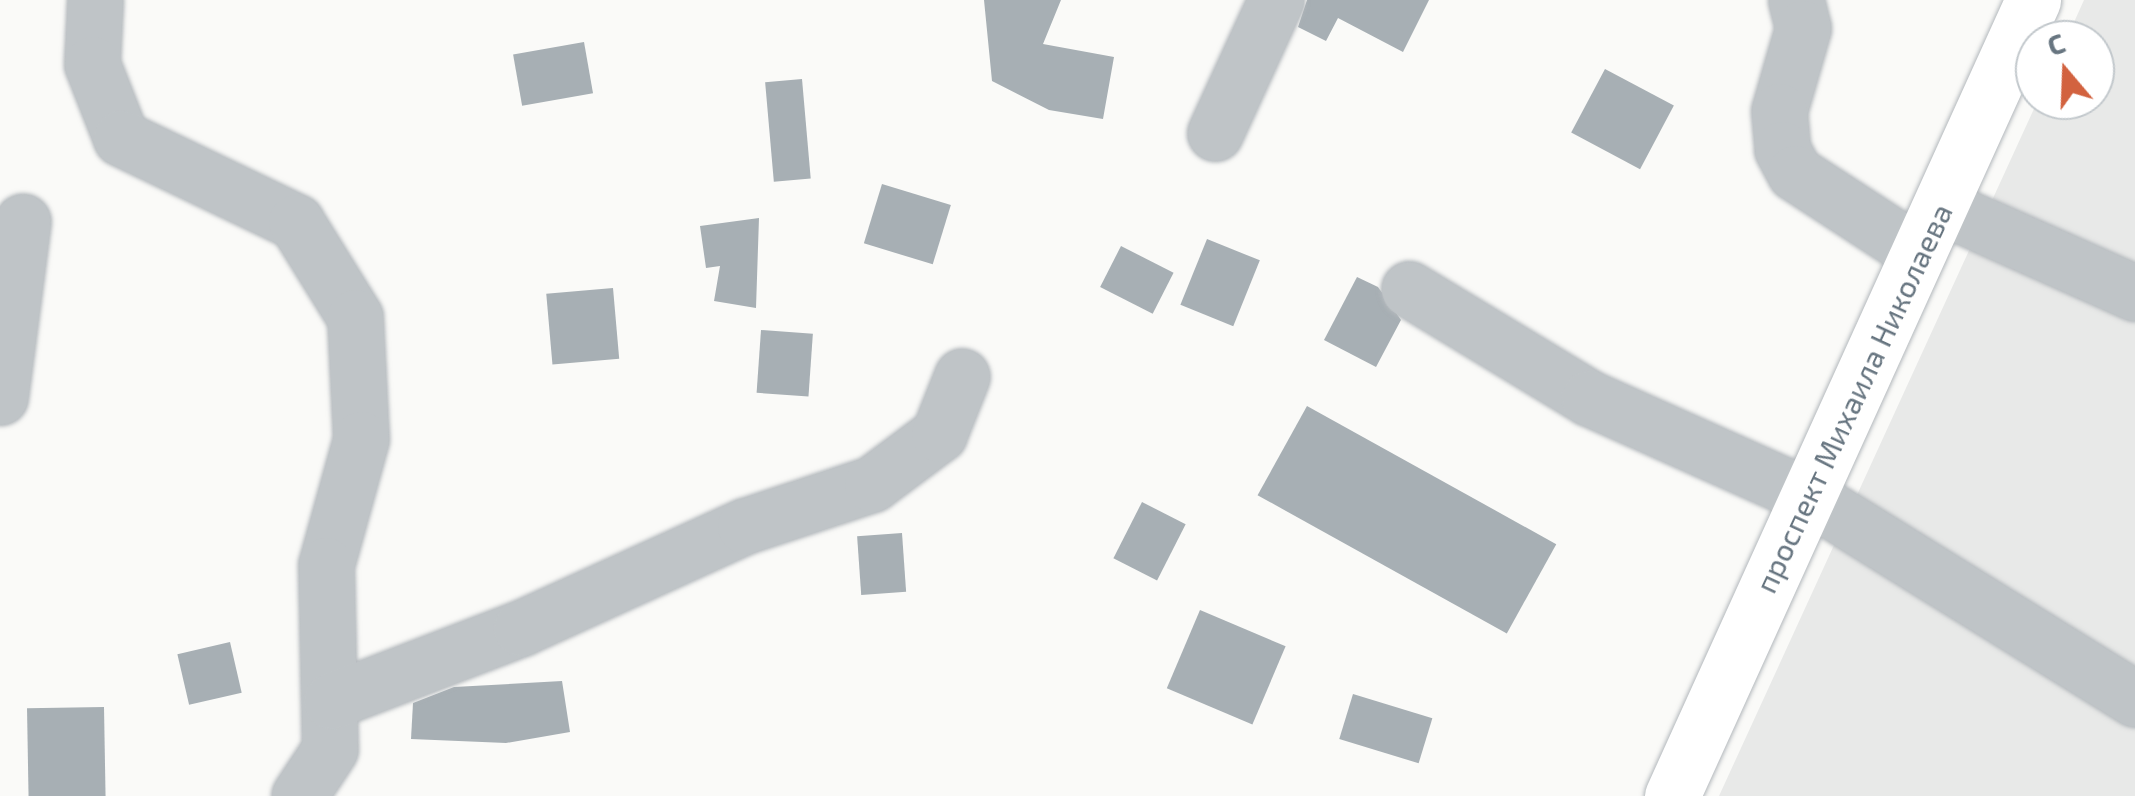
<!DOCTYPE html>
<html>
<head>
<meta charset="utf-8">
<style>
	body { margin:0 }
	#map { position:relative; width:2135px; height:796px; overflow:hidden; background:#fafaf8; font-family:"Exo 2",sans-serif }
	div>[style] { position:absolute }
	.built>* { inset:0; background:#e8e9e8 }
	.building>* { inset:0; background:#a7afb4; transform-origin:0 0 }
	.roads { filter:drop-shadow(0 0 2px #b3b8bc) drop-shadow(0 0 2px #b3b8bc) }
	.minor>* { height:55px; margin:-27.5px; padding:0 27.5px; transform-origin:27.5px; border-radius:27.5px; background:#bfc4c7 }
	.major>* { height:55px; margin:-27.5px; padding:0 27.5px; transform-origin:27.5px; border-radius:27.5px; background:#fff }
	span { translate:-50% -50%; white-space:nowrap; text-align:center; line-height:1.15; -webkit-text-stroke:10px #fff; paint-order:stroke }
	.street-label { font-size:30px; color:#677580 }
	.north { position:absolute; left:2015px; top:20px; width:100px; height:100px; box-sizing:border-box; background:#fff; border:2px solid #c2c8cc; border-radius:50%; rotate:341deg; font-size:28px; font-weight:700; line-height:40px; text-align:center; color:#677580 }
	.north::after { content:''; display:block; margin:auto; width:35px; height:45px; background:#d2623f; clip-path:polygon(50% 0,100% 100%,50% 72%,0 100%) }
</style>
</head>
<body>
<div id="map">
	<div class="built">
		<div style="clip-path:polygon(2084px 0,2135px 0,2135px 796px,1719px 796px,2038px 100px,2095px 100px,2095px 40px,2066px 40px)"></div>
	</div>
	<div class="building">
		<div style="clip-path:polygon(984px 0,1061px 0,1043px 44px,1114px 57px,1103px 119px,1049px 110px,992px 81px)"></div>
		<div style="clip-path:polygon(1307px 0,1429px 0,1403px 52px,1338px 18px,1326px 41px,1298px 27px)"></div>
		<div style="left:584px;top:42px;width:52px;height:72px;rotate:80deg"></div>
		<div style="left:1605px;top:69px;width:78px;height:72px;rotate:28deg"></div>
		<div style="left:802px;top:79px;width:100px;height:37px;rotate:85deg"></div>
		<div style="left:882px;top:184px;width:72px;height:62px;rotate:17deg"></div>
		<div style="clip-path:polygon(759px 218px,756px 308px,714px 301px,720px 266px,706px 268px,700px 226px)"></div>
		<div style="left:1207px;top:239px;width:57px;height:71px;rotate:22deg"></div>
		<div style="left:1121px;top:246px;width:59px;height:46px;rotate:27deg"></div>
		<div style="clip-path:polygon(1357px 277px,1378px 287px,1401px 320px,1376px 367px,1324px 340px)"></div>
		<div style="left:613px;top:288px;width:71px;height:67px;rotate:85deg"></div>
		<div style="left:761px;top:330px;width:52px;height:63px;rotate:4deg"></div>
		<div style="left:1307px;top:406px;width:285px;height:102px;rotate:29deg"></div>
		<div style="left:1142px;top:502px;width:49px;height:63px;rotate:27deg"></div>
		<div style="left:902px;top:533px;width:59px;height:45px;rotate:86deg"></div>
		<div style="left:1200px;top:610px;width:93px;height:85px;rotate:23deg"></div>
		<div style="left:230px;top:642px;width:52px;height:54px;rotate:77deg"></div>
		<div style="clip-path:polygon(562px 681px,570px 732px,506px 743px,411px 739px,413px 703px,454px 687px)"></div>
		<div style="left:1353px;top:694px;width:83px;height:47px;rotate:17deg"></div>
		<div style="left:104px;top:707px;width:89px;height:77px;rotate:89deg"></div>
	</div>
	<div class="roads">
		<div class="minor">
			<div style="left:95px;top:0;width:64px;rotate:92.7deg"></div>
			<div style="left:92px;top:64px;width:79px;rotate:68.6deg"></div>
			<div style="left:121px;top:138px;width:194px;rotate:25.6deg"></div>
			<div style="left:296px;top:222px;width:112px;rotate:58.2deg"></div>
			<div style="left:355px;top:317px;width:122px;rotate:87.2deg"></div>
			<div style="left:361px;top:439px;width:131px;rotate:105.5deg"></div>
			<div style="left:326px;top:565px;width:184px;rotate:88.8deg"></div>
			<div style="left:330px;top:749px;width:56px;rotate:123.4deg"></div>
			<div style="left:1796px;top:0;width:29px;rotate:76deg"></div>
			<div style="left:1803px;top:28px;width:86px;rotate:106.1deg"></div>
			<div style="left:1779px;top:111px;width:38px;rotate:85deg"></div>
			<div style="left:1782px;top:149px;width:27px;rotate:62deg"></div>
			<div style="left:1795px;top:173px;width:147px;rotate:33deg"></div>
			<div style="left:1215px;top:133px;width:146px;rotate:-65.4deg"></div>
			<div style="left:1940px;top:206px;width:214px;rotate:24deg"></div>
			<div style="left:1409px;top:289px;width:210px;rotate:31.2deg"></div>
			<div style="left:1589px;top:398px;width:240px;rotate:24.1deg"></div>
			<div style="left:1808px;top:496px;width:385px;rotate:31.8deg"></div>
			<div style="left:0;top:397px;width:177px;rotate:-82.6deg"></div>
			<div style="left:331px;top:701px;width:204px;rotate:-21deg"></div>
			<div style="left:521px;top:628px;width:246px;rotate:-24.5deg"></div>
			<div style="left:745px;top:526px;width:134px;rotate:-18.3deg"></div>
			<div style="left:872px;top:484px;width:84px;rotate:-36.7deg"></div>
			<div style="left:939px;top:434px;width:62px;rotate:-68.4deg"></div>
		</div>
		<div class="major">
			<div style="left:1672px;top:796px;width:874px;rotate:-65.6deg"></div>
		</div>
	</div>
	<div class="street-label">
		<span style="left:1853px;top:398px;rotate:-65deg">проспект Михаила Николаева</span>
	</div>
	<div class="north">С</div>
</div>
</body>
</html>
